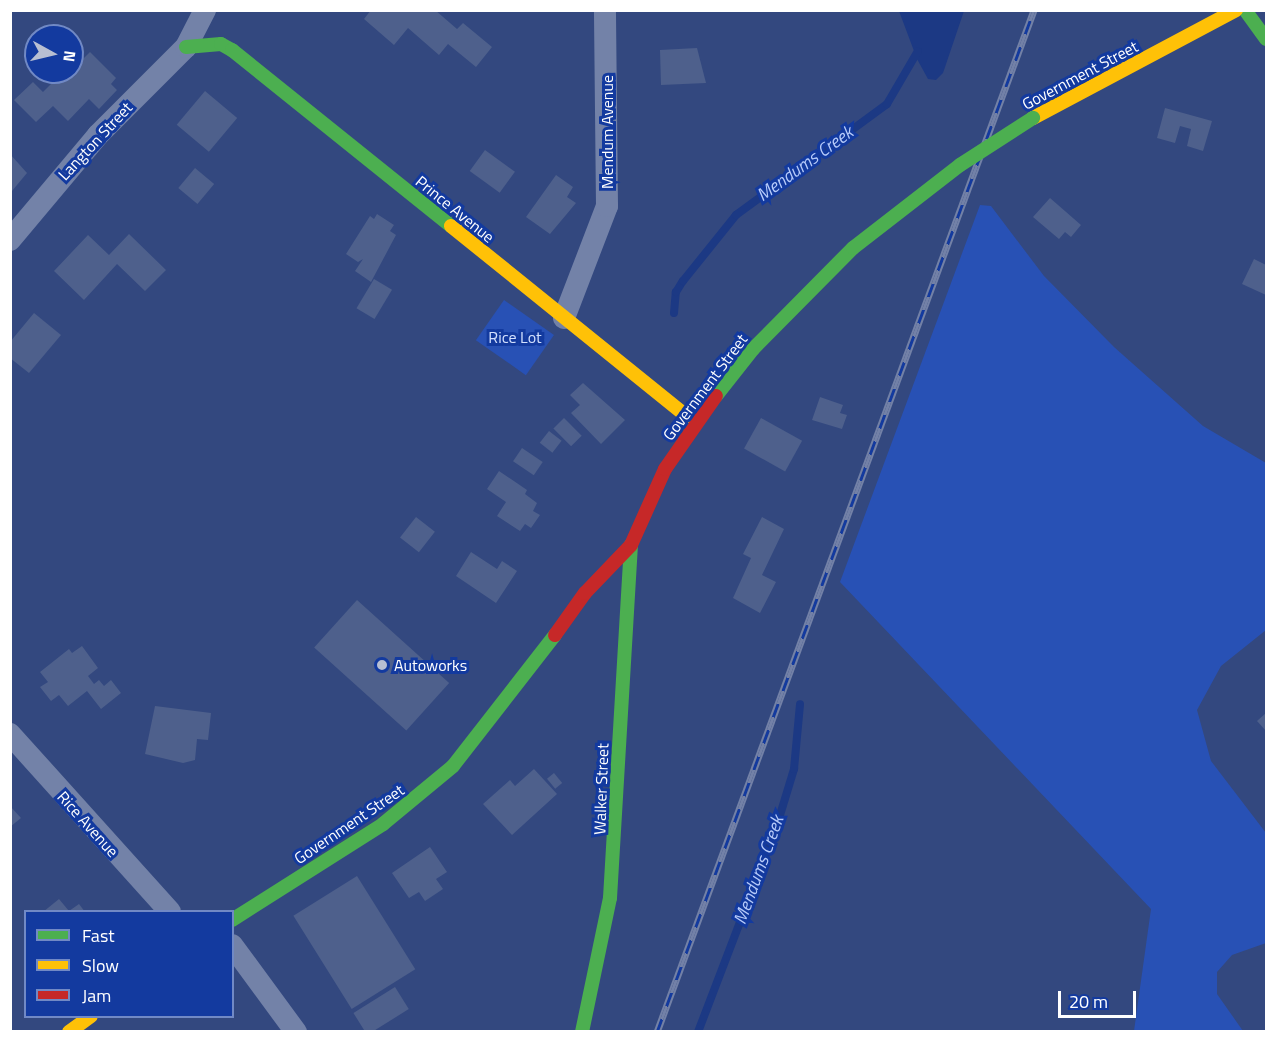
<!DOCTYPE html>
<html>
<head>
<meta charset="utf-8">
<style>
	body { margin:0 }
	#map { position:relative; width:1277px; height:1042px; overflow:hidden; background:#33487f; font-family:"Titillium Web",sans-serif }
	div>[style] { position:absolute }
	.green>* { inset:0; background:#2851b5; transform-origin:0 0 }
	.water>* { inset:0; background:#1c3984 }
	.stream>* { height:8px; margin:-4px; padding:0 4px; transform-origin:4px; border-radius:4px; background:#1c3984 }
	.building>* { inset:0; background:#4e608c; transform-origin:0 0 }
	.street>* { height:22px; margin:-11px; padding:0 11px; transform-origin:11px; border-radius:11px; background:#7382a8 }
	.fast>* { height:14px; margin:-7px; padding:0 7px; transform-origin:7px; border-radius:7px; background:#4caf50 }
	.slow>* { height:14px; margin:-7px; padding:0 7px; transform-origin:7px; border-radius:7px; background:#ffc107 }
	.jam>* { height:14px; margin:-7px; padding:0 7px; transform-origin:7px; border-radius:7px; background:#c62828 }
	.rail>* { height:7px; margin-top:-3.5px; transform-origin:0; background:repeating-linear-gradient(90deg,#133a9f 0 14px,#7381a7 0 28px); box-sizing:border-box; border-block:2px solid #7381a7 }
	.fast-bridge>* { height:14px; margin:-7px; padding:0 7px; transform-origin:7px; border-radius:7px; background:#4caf50 }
	.dots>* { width:16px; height:16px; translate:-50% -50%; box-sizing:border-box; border:3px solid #133a9f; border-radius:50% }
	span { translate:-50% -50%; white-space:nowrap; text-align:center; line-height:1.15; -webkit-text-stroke:6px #133a9f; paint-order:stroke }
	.street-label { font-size:16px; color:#fff }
	.park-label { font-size:16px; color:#d3e0fe }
	.poi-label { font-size:16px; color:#fff }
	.left { translate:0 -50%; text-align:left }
	.water-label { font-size:18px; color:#b7cbfa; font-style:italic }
	.frame { position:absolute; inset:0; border:12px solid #fff; pointer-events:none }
	.legend { position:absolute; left:24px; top:910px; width:210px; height:108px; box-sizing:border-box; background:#133a9f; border:2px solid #7189c5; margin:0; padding:8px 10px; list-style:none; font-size:18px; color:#fff }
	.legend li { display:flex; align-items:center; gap:12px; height:30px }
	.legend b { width:30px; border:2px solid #7189c5 }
	.north { position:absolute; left:24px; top:24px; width:60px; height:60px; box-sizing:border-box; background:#133a9f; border:2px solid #7189c5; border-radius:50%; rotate:98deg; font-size:16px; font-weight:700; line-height:24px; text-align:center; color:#fff }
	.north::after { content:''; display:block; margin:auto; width:21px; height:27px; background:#b8bfd2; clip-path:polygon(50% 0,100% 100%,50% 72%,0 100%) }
	.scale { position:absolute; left:1058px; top:991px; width:78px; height:27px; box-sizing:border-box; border:3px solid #fff; border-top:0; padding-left:8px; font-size:18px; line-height:21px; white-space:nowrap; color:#fff; -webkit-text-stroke:4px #133a9f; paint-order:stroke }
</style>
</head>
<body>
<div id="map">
	<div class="green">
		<div style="clip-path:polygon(980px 205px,991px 206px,1044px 276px,1114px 347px,1203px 426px,1266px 463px,1266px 630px,1221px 666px,1197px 710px,1211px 761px,1266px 833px,1266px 943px,1232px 955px,1217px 972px,1217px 994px,1243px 1031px,1134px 1031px,1151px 909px,840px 582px)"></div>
		<div style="left:504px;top:300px;width:61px;height:49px;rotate:35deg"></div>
	</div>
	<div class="water">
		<div style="clip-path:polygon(899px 11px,964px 11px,943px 73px,936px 80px,928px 79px,917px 59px)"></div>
	</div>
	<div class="stream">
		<div style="left:674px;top:313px;width:21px;rotate:-85deg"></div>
		<div style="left:676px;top:292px;width:13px;rotate:-58deg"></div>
		<div style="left:683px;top:281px;width:85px;rotate:-51.2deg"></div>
		<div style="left:736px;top:215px;width:187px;rotate:-36.3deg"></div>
		<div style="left:887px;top:104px;width:61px;rotate:-59.7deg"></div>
		<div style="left:698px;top:1032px;width:222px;rotate:-69.1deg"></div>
		<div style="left:777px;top:825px;width:59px;rotate:-73.1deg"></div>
		<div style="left:794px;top:769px;width:65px;rotate:-84.7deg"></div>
	</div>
	<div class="building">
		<div style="clip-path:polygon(371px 10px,435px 10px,457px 29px,463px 23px,492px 47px,476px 67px,448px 44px,439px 55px,408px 28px,394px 45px,364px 19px)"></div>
		<div style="clip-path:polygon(697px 48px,706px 83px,661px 85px,660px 50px)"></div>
		<div style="clip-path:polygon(90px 52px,116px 78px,111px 84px,117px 90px,99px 109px,89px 99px,68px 121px,53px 106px,36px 122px,14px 100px,33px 82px,43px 92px,59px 76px,62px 80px)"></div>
		<div style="left:205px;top:91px;width:42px;height:44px;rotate:40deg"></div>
		<div style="clip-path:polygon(1165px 108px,1212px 121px,1203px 151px,1187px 146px,1191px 129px,1180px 126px,1175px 143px,1157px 138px)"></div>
		<div style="left:485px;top:150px;width:37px;height:26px;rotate:36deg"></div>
		<div style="clip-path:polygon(10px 154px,27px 173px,12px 191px,10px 189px)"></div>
		<div style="left:195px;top:168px;width:25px;height:26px;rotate:40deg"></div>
		<div style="clip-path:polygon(556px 175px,573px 187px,567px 197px,576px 203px,550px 234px,526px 217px)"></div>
		<div style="clip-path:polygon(1050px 198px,1081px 225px,1071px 237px,1065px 232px,1059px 239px,1033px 217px)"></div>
		<div style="clip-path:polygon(377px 214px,394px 225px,390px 231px,396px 235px,371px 282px,355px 271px,363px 259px,358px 262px,346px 254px,370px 216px,374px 219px)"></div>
		<div style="clip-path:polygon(129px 234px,166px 270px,145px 291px,117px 264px,84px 300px,54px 271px,88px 235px,109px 255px)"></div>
		<div style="clip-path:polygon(1254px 259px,1266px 265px,1266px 295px,1242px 284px)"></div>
		<div style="left:374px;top:279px;width:21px;height:34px;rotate:31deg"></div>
		<div style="clip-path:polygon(34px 313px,61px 335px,29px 373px,10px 358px,10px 342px)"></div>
		<div style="clip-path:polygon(583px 383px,625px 420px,601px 444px,571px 413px,580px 405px,570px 395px)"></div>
		<div style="clip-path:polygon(820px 397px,843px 405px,840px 413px,847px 415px,842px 429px,812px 420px)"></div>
		<div style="left:564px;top:418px;width:25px;height:15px;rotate:45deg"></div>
		<div style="left:761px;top:418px;width:47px;height:35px;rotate:29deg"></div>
		<div style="left:549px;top:431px;width:16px;height:15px;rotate:38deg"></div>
		<div style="left:522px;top:448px;width:25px;height:16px;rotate:34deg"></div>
		<div style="clip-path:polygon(499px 471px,527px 490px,525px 494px,537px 503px,533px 511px,540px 515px,531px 528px,525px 524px,520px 531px,497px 516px,506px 502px,487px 489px)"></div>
		<div style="left:416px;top:517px;width:24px;height:26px;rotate:38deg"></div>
		<div style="clip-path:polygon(762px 517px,784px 529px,762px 575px,776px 582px,760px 613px,733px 598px,751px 558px,743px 554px)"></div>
		<div style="clip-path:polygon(471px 552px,497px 569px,502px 561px,517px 571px,496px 603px,456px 576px)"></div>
		<div style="left:357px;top:600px;width:124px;height:64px;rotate:42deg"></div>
		<div style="clip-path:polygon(82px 646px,98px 668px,88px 676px,94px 684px,99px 680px,104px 686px,111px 680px,121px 693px,101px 709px,87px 691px,68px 706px,59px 695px,51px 701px,40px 687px,48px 682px,40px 672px,69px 649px,72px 653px)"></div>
		<div style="clip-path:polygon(155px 706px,211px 713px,208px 740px,197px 739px,195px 760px,183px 763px,145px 754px)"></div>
		<div style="clip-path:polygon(1266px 713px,1266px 731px,1257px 721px)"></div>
		<div style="clip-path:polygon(534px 769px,557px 794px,512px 835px,483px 804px,510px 780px,515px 786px)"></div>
		<div style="left:554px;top:773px;width:13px;height:9px;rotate:51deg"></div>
		<div style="clip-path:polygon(10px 806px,21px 818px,10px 827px)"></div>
		<div style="clip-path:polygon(430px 847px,447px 872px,436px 879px,443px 889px,425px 901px,419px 892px,409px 898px,392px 873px)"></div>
		<div style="left:357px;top:876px;width:110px;height:75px;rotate:58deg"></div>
		<div style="clip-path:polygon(59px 899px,69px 911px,79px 904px,85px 912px,43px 912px)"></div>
		<div style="left:395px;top:987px;width:26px;height:49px;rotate:58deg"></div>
	</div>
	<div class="street">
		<div style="left:10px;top:240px;width:137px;rotate:-50deg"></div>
		<div style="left:98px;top:135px;width:124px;rotate:-45deg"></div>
		<div style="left:186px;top:47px;width:42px;rotate:-62.8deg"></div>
		<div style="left:564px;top:318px;width:120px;rotate:-69deg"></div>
		<div style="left:607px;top:206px;width:196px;rotate:-90.6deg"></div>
		<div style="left:10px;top:734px;width:239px;rotate:48deg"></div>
		<div style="left:232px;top:945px;width:108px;rotate:53.7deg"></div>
	</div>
	<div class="fast">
		<div style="left:1245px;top:10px;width:36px;rotate:54deg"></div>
		<div style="left:186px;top:47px;width:35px;rotate:-5deg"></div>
		<div style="left:221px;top:44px;width:13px;rotate:29deg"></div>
		<div style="left:232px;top:50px;width:281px;rotate:38.8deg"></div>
		<div style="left:716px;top:396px;width:60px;rotate:-51.8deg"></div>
		<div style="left:753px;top:349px;width:142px;rotate:-45.3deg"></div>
		<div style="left:853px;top:248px;width:135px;rotate:-37.8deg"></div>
		<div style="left:232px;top:920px;width:179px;rotate:-32.4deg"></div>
		<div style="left:383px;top:824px;width:91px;rotate:-39.6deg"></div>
		<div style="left:453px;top:766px;width:166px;rotate:-52.1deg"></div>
		<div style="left:582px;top:1032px;width:137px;rotate:-78.2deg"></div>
		<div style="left:610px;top:898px;width:354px;rotate:-86.6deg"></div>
	</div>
	<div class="slow">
		<div style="left:1033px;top:118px;width:230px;rotate:-28deg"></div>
		<div style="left:451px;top:226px;width:314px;rotate:38.9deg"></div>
		<div style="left:69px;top:1032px;width:27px;rotate:-36deg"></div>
	</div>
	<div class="jam">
		<div style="left:555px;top:635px;width:52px;rotate:-54.5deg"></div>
		<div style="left:585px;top:593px;width:66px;rotate:-46.2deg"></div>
		<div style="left:631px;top:545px;width:83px;rotate:-65.9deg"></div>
		<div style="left:665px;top:469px;width:89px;rotate:-55.1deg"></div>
	</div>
	<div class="rail">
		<div style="left:657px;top:1032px;width:1089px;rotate:-69.75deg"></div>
	</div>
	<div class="fast-bridge">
		<div style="left:960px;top:165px;width:87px;rotate:-32.8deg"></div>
	</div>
	<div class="dots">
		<div style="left:382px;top:665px;background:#b8bfd2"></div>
	</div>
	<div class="street-label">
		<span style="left:1080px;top:75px;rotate:-28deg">Government Street</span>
		<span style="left:607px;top:132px;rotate:-90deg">Mendum Avenue</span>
		<span style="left:95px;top:141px;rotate:-47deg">Langton Street</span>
		<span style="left:455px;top:209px;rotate:39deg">Prince Avenue</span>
		<span style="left:705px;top:387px;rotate:-53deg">Government Street</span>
		<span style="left:601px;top:789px;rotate:-88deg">Walker Street</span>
		<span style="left:88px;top:824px;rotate:48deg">Rice Avenue</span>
		<span style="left:349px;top:824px;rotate:-34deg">Government Street</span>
	</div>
	<div class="park-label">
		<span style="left:515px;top:337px">Rice Lot</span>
	</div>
	<div class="poi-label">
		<span class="left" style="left:394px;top:665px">Autoworks</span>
	</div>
	<div class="water-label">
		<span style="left:805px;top:164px;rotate:-36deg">Mendums Creek</span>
		<span style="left:759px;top:870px;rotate:-70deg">Mendums Creek</span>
	</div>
	<div class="frame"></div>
	<ul class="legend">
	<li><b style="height:8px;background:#4caf50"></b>Fast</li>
	<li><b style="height:8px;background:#ffc107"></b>Slow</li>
	<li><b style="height:8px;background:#c62828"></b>Jam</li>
	</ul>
	<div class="north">N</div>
	<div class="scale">20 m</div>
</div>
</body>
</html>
